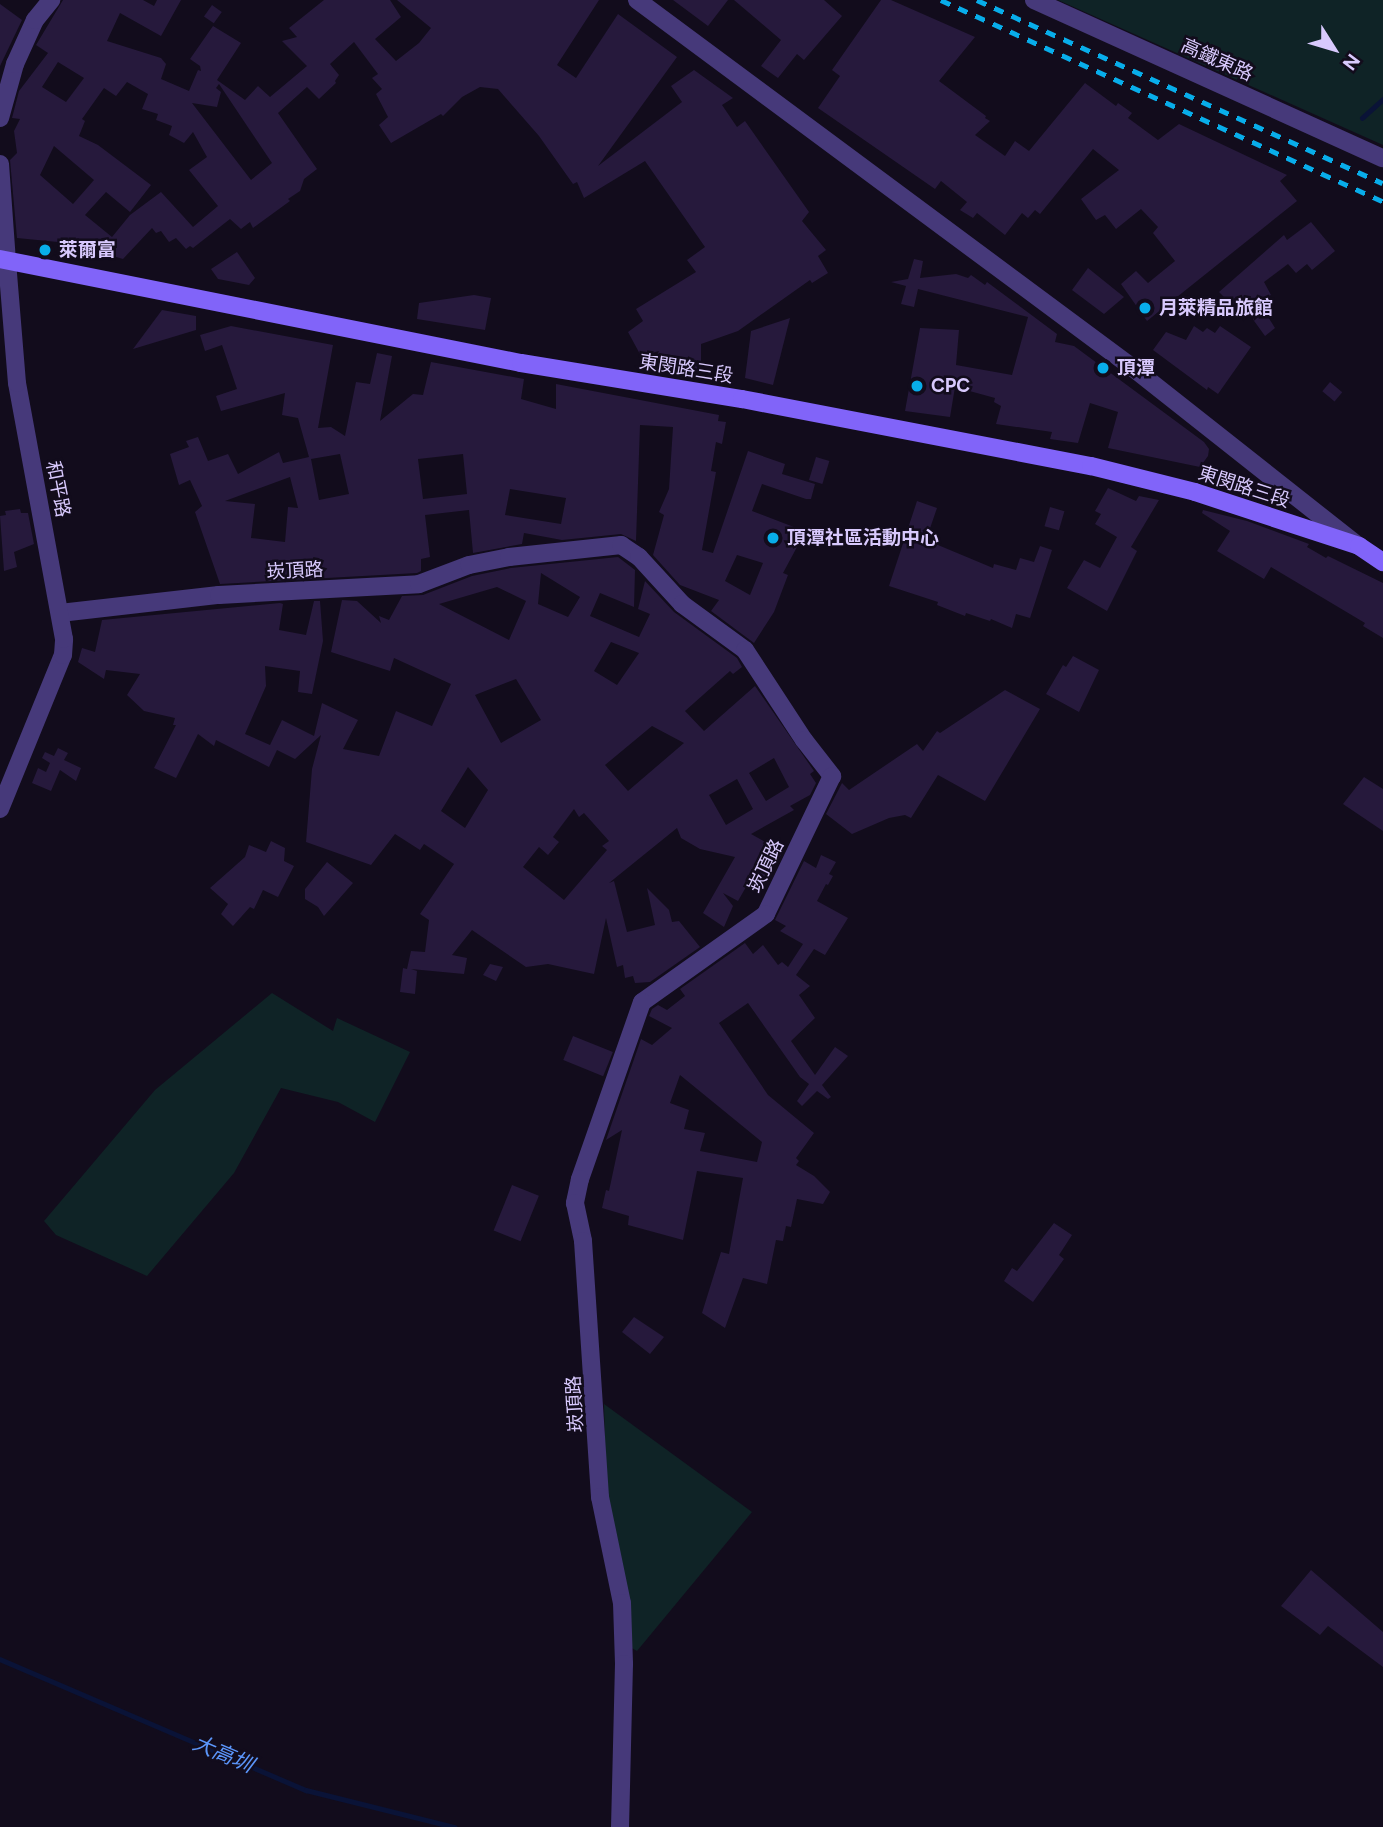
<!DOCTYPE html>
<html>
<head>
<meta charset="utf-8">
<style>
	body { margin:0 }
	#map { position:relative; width:1383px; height:1827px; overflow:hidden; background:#120c1c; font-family:Figtree,"Noto Sans TC",sans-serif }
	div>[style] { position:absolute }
	.green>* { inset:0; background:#0f2326 }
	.stream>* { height:4.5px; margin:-2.25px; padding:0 2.25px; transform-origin:2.25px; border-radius:2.25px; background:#0a1337 }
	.building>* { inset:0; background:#26193c; transform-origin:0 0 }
	.minor>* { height:18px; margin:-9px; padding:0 9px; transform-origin:9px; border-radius:9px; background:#46397a }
	.tertiary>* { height:18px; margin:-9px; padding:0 9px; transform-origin:9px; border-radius:9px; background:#46397a }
	.secondary>* { height:18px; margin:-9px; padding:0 9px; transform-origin:9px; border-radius:9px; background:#8164f9 }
	.rail>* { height:4.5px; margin-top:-2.25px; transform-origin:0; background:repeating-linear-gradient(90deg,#08adea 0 10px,transparent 0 19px) }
	.dots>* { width:19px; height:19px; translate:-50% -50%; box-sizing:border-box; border:4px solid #120c1c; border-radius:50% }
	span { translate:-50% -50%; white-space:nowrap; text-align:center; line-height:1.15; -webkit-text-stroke:5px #120c1c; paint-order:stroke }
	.street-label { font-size:19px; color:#d8c9fd }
	.poi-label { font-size:19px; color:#d8c9fd; font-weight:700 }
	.left { translate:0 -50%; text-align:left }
	.water-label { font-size:21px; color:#5b95f9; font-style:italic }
	.north { position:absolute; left:1299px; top:14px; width:70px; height:70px; -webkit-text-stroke:5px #120c1c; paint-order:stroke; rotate:127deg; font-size:19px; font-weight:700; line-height:28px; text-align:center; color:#d8c9fd }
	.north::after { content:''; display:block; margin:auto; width:24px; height:32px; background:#d8c9fd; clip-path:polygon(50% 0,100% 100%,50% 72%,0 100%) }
</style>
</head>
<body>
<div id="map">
	<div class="green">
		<div style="clip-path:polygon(1058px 0,1383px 0,1383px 145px)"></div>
		<div style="clip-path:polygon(272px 993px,333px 1031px,337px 1018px,410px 1052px,375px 1122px,338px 1102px,281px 1088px,234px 1173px,147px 1276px,56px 1235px,44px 1221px,155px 1090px)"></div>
		<div style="clip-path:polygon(604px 1404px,752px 1512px,637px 1651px,630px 1647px,607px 1513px)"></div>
	</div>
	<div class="stream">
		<div style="left:1362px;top:118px;width:28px;rotate:-42deg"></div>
		<div style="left:0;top:1659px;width:333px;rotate:23.2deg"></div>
		<div style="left:306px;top:1790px;width:153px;rotate:14deg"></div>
	</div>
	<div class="building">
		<div style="clip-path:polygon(evenodd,63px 0,143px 0,154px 6px,157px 0,181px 0,161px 36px,120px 13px,107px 41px,161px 58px,166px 64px,161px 79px,189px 91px,198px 70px,201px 71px,200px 66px,190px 59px,213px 26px,241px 43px,217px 80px,245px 100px,258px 86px,270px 97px,307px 66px,282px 41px,297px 37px,289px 28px,324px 0,390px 0,401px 17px,375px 39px,396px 61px,419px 43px,431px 28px,397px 0,599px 0,557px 65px,576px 78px,618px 14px,677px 57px,598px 166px,682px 102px,671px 86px,694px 70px,733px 98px,722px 105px,737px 127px,745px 121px,809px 212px,802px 221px,826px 250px,818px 256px,828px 273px,812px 283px,810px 280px,738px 331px,701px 344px,701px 372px,653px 363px,659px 351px,641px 356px,628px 332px,643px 321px,636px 309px,696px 272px,687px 260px,705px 247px,645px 161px,584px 198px,577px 182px,573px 184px,539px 136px,498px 89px,480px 87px,462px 97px,443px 116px,441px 114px,391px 143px,379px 125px,388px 117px,376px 94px,382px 89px,372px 78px,378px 74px,354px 42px,330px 64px,339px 75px,335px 81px,336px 83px,319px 99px,307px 87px,278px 113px,317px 169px,304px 179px,300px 191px,288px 199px,290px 201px,253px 228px,250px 222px,241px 229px,230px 219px,193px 248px,190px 246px,186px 249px,176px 238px,169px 242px,161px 231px,156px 233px,152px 228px,123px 259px,69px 243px,64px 248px,58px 242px,17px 238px,10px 160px,17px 153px,14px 131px,20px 119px,12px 118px,19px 91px,48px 53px,36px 45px,63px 0,58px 62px,84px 78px,66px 102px,42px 87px,58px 62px,63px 0,127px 82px,148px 94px,142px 109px,158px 114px,156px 120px,172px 126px,169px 135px,184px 143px,193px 132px,207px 157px,189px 170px,218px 206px,193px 227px,161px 192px,130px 215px,112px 237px,85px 215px,106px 192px,130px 212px,151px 185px,98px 145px,79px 136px,85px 121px,82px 119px,104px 88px,116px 96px,127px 82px,63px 0,219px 84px,272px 163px,251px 180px,192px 103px,217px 107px,221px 92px,216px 88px,219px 84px,63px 0,54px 146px,94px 180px,73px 204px,40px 175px,54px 146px)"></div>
		<div style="clip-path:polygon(673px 0,728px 0,708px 26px)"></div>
		<div style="clip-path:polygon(734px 0,824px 0,842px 16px,804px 60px,797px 54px,778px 78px,761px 66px,781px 40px)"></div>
		<div style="clip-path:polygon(881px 0,891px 0,975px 37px,939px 81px,986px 116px,985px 118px,990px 121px,975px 135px,1005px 156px,1015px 141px,1029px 151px,1085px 83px,1116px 106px,1118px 103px,1132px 113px,1128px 118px,1158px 140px,1179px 124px,1287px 175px,1280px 181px,1297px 201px,1147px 321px,1121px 284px,1136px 271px,1148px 283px,1175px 261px,1153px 233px,1158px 227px,1141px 209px,1116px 229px,1105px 215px,1096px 220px,1081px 199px,1119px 170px,1093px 149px,1040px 214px,1035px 210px,1028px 218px,1022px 213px,1005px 235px,977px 213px,973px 218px,960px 210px,967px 202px,941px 181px,935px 189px,818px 108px,840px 76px,832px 70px)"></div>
		<div style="clip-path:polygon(0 4px,22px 20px,0 66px)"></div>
		<div style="left:212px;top:5px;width:12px;height:14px;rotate:35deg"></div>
		<div style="clip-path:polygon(1311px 222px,1335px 251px,1312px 270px,1307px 264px,1296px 273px,1288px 264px,1264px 282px,1271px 295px,1258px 301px,1275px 328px,1265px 336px,1244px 307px,1237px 310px,1219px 292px,1284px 235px,1287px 240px)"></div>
		<div style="clip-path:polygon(237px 252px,255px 278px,249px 285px,218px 279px,211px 269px)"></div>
		<div style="clip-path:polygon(914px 259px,923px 261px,920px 278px,956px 274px,968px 278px,971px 275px,985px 285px,987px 282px,1057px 334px,1055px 342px,1074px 346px,1204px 442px,1209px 449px,1208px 456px,1200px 467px,1108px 448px,1118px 412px,1090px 403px,1078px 443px,1050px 439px,1052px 432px,996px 424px,1001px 406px,994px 402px,995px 398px,955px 387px,950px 417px,905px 411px,920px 328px,959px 330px,956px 365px,1012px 375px,1028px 317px,918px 289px,914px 307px,901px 304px,906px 286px,891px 282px,908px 279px)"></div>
		<div style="clip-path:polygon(1088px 268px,1124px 297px,1104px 314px,1072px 290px)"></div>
		<div style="clip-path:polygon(474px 295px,491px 298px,485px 330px,417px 319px,419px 303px)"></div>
		<div style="clip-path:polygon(162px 310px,196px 316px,196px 330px,133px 349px)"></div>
		<div style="clip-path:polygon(790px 318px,773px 385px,745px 378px,751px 331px)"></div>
		<div style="clip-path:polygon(evenodd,231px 326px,333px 345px,318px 428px,331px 427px,345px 436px,356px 382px,370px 384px,377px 353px,392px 356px,380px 421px,413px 394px,423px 395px,431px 362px,524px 379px,521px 399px,556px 409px,556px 384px,719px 415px,718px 421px,726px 422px,722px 444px,716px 442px,711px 471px,716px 472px,702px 550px,713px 553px,748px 451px,785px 464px,782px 474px,815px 484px,811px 499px,806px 499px,762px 484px,752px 511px,799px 529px,794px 545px,797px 547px,783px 573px,788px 575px,774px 612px,754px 643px,711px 611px,719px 600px,680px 585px,653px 555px,664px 515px,659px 512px,669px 489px,673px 427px,640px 425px,636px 541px,621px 534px,562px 540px,524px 533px,522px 544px,473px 553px,469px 510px,425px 515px,430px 557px,421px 559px,421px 571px,417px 573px,220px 584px,195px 512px,202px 506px,190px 480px,179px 485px,170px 454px,189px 447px,186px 441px,198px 437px,208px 461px,228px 454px,238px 474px,279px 452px,283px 463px,309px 457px,298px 418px,282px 415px,285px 393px,221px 411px,216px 396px,237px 389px,222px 345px,205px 351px,200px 335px,231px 326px,340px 454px,349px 494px,319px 500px,311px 459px,340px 454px,231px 326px,463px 454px,467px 494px,423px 499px,418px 459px,463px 454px,231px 326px,290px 477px,298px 508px,288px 507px,285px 542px,251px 538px,255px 504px,225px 501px,290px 477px,231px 326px,510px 489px,566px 498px,561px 524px,505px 515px,510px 489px,231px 326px,737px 555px,763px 563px,750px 595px,725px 581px,737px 555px)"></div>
		<div style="clip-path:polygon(1194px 326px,1203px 332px,1207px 328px,1215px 333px,1220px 326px,1251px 347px,1218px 394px,1208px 387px,1207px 390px,1153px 350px,1166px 332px,1186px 340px)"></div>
		<div style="left:1330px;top:382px;width:16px;height:12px;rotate:40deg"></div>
		<div style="left:816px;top:457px;width:14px;height:24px;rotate:17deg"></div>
		<div style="clip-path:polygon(1108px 488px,1136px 501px,1139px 496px,1159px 500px,1131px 547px,1137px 551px,1107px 611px,1067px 588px,1084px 560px,1100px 568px,1117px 537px,1095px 524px,1101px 514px,1095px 511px)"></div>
		<div style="clip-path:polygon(917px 501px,937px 508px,926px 540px,993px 568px,994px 564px,1016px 570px,1020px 558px,1034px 562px,1040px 546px,1052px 550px,1030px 618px,1016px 614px,1012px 628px,991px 619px,990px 621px,966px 613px,965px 616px,937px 605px,938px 602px,889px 586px)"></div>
		<div style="left:1050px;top:507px;width:15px;height:20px;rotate:16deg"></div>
		<div style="clip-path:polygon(20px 509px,21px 513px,28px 513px,34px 544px,14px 552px,17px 567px,4px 571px,0 516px,6px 515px,5px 511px)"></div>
		<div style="clip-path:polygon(1203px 510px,1247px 521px,1309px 544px,1307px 547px,1326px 558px,1328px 556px,1383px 583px,1383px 638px,1363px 626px,1365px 623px,1271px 567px,1264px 579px,1217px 551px,1230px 531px,1202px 513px)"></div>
		<div style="clip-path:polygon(evenodd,618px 557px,635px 570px,634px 607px,600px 593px,590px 616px,639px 637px,650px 614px,638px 609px,645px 581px,674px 612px,737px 658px,742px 667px,733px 674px,730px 671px,685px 711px,704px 731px,755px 686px,814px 771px,810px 774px,816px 783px,810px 795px,790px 806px,794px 810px,751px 834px,783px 852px,764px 879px,754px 873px,738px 901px,723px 893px,733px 906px,724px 927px,703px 913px,735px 857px,700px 849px,681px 838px,677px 828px,609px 883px,614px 881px,627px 932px,655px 925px,647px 888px,669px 910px,672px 922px,679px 921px,700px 947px,650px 982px,635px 983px,633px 976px,625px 978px,623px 965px,617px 967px,606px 918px,594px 974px,548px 964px,526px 967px,472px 930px,452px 955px,467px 958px,464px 974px,411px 969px,417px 971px,415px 994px,400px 992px,403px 968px,407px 969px,411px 951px,425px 952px,429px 920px,420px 914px,454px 864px,424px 844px,420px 850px,395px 834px,371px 865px,306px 842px,312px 769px,321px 735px,295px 759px,277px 750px,269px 767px,216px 740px,214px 746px,198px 734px,176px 778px,154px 768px,176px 725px,173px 725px,175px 718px,144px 711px,127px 695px,140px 674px,106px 670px,104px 679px,78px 662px,82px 648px,95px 652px,102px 620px,280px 603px,283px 604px,279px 630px,306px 635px,314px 601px,320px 601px,323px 641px,312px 694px,298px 692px,300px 671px,265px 666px,266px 686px,245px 734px,270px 745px,282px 720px,314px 736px,322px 703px,358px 720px,343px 749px,379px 756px,396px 711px,432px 726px,451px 684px,394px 658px,390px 671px,331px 652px,342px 600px,357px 601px,381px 623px,379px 616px,389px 620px,402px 596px,423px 595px,472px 576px,511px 568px,618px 557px,541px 573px,580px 597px,568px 617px,538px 604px,541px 573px,618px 557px,497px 587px,526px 601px,509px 640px,439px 604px,497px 587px,618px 557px,611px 642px,639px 653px,617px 685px,594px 671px,611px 642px,618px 557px,516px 679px,541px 720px,501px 743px,475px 695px,516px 679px,618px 557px,652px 726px,684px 743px,628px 791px,605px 765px,652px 726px,618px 557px,774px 758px,789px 787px,766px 801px,749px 773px,774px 758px,618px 557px,468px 767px,488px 790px,465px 828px,441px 811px,468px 767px,618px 557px,737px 779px,753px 809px,726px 825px,709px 795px,737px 779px,618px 557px,574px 809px,579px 817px,584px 813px,609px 841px,602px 846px,607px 850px,564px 900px,523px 867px,539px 847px,548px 855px,559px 842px,553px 837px,574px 809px)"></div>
		<div style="clip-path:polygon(1073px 656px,1099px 670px,1079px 712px,1046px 694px,1063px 665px,1066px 667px)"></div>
		<div style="clip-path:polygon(1005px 690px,1040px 709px,985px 801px,938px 775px,911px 818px,905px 815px,889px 818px,852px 834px,826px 814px,842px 783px,849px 790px,917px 744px,923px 751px,937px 731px,940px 733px)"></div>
		<div style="clip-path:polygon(58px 748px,68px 753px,64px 760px,81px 768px,76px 781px,60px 770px,51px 791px,32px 783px,38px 768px,46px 772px,50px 763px,42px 758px,45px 752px,54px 756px)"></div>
		<div style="clip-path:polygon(1364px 777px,1383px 789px,1383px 831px,1343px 804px)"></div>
		<div style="clip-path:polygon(271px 841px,285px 848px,284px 861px,294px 866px,278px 897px,263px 890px,254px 909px,250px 907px,233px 926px,221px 914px,228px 904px,210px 888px,245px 857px,249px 845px,266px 852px)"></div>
		<div style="clip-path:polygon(evenodd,821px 855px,836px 862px,829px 874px,833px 876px,828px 885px,826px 884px,817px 901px,848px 918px,825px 955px,814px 949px,796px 975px,810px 986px,799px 995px,815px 1018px,791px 1041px,815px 1075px,835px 1047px,848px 1056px,822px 1085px,831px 1097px,828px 1099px,817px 1091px,802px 1106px,797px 1101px,809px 1084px,800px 1077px,748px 1003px,719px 1023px,768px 1095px,814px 1133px,796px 1158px,799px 1161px,796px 1165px,814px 1176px,830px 1192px,823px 1204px,797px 1199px,791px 1227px,786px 1226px,783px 1241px,776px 1240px,767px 1284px,743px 1278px,725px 1328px,702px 1313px,721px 1252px,729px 1254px,743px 1178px,697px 1171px,683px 1240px,628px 1225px,629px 1216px,602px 1208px,606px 1190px,609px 1191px,622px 1130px,606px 1140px,641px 1039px,652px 1045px,672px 1028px,649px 1016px,652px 1009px,658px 1005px,667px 1010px,685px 996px,680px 989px,745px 943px,753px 954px,763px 945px,778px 965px,782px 962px,788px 967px,803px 944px,780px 931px,786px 926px,775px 920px,804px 861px,816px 868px,821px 855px,680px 1075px,762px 1142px,757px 1162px,700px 1151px,705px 1133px,684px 1129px,689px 1110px,670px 1103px,680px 1075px)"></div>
		<div style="clip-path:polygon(327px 862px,353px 883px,324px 916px,318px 907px,305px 899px,305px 889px)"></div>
		<div style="clip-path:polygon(490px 964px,503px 967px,496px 981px,483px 975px)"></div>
		<div style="left:573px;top:1036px;width:43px;height:26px;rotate:22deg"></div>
		<div style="left:512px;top:1185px;width:29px;height:49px;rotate:22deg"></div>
		<div style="clip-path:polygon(1054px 1223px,1072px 1235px,1059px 1255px,1064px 1259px,1033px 1302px,1004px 1281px,1012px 1268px,1017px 1271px)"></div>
		<div style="clip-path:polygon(634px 1317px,664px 1337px,650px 1354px,622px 1332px)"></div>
		<div style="clip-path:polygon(1311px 1570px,1383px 1632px,1383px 1667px,1328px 1626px,1320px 1635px,1281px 1606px)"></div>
	</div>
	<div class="minor">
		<div style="left:1034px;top:0;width:383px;rotate:24.4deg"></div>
		<div style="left:0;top:118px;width:56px;rotate:-74.5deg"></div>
		<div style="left:15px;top:64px;width:48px;rotate:-65.6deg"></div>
		<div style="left:35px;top:20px;width:26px;rotate:-51deg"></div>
		<div style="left:0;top:164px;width:97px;rotate:85.9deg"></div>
		<div style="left:60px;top:613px;width:160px;rotate:-6.5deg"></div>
		<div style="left:219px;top:595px;width:200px;rotate:-3.1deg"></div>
		<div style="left:419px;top:584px;width:53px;rotate:-20.8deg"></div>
		<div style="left:469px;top:565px;width:41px;rotate:-11.3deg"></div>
		<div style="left:509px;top:557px;width:113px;rotate:-6.1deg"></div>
		<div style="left:621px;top:545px;width:22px;rotate:34deg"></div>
		<div style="left:639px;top:557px;width:64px;rotate:47.5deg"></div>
		<div style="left:682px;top:604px;width:78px;rotate:36.1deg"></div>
		<div style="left:745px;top:650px;width:108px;rotate:56.8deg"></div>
		<div style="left:804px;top:740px;width:46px;rotate:52.1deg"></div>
		<div style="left:832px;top:776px;width:153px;rotate:115.6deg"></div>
		<div style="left:766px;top:914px;width:152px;rotate:144.6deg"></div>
		<div style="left:642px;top:1002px;width:188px;rotate:109.3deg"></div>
		<div style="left:580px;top:1179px;width:25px;rotate:102deg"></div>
		<div style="left:575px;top:1203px;width:39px;rotate:78deg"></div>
		<div style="left:583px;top:1241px;width:257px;rotate:86.2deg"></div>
		<div style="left:600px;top:1497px;width:108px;rotate:78.3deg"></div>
		<div style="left:622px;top:1603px;width:61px;rotate:88.1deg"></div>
		<div style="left:624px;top:1664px;width:163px;rotate:91.4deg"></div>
	</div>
	<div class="tertiary">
		<div style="left:637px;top:0;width:618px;rotate:36.57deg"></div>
		<div style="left:1133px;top:368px;width:285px;rotate:38.3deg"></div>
		<div style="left:0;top:809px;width:166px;rotate:-67.8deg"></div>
		<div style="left:63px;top:655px;width:16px;rotate:-86deg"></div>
		<div style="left:64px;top:639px;width:260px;rotate:-100.4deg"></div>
		<div style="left:17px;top:383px;width:122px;rotate:-94.7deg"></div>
	</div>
	<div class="secondary">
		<div style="left:0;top:259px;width:531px;rotate:11.29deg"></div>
		<div style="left:521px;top:363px;width:224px;rotate:9.3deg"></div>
		<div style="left:742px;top:399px;width:355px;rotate:10.9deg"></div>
		<div style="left:1091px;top:466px;width:107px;rotate:14deg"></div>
		<div style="left:1195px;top:492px;width:173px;rotate:18.2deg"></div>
		<div style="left:1359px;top:546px;width:29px;rotate:34deg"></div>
	</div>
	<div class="rail">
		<div style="left:941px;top:0;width:486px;rotate:24.5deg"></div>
		<div style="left:977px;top:0;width:445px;rotate:24.3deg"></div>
	</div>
	<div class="dots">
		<div style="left:45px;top:250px;background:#08adea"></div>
		<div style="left:1145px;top:308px;background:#08adea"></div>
		<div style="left:1103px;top:368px;background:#08adea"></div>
		<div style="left:917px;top:386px;background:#08adea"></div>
		<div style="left:773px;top:538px;background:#08adea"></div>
	</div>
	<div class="street-label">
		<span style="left:1217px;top:60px;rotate:24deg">高鐵東路</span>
		<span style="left:686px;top:369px;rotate:9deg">東閔路三段</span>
		<span style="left:1244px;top:487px;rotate:18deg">東閔路三段</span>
		<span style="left:58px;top:489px;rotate:79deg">和平路</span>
		<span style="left:295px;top:571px;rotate:-3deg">崁頂路</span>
		<span style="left:766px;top:866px;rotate:-64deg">崁頂路</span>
		<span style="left:575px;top:1404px;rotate:-93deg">崁頂路</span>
	</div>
	<div class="poi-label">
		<span class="left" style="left:59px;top:250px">萊爾富</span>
		<span class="left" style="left:1159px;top:308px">月萊精品旅館</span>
		<span class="left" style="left:1117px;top:368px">頂潭</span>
		<span class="left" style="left:931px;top:386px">CPC</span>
		<span class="left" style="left:787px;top:538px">頂潭社區活動中心</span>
	</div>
	<div class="water-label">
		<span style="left:223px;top:1754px;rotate:23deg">大高圳</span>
	</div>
	<div class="north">N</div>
</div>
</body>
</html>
